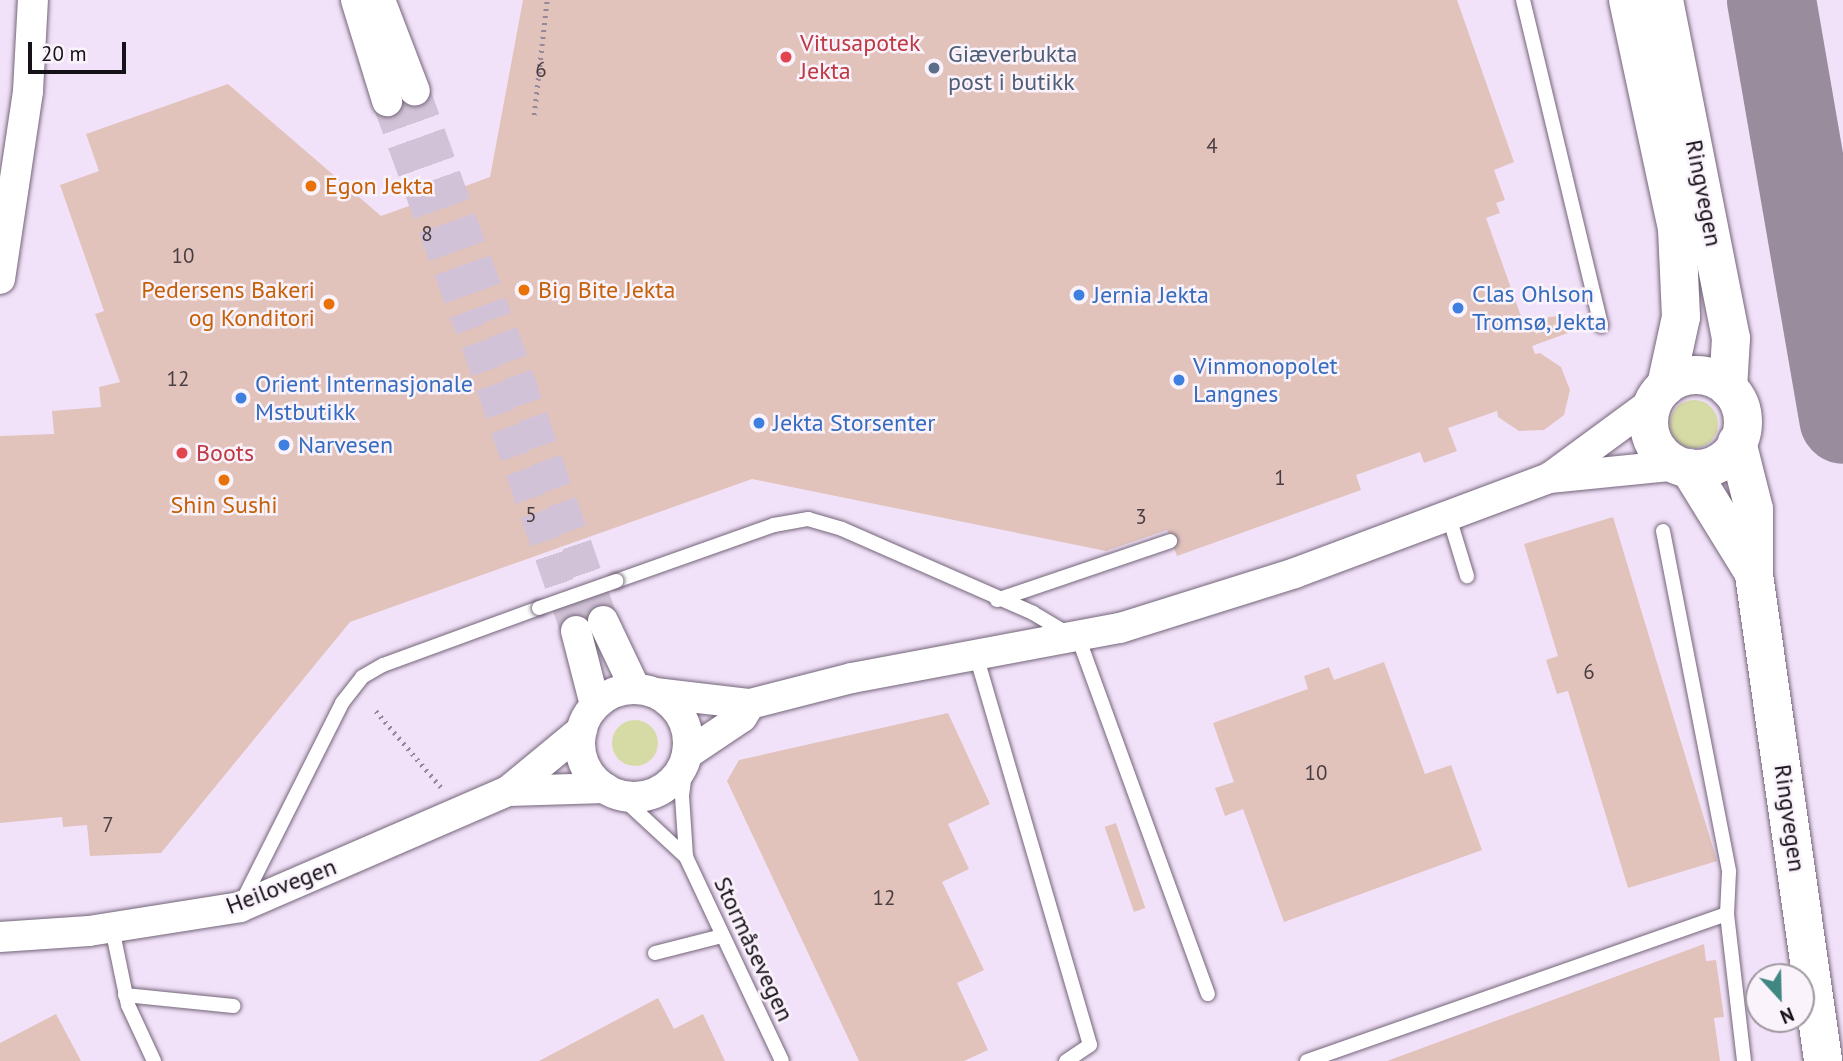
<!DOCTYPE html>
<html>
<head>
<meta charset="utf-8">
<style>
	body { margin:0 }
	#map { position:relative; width:1843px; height:1061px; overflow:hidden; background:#f2e2f9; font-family:"PT Sans",sans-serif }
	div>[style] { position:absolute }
	.green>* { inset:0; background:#d6daa5 }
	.round { border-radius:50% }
	.taxiway>* { height:89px; margin:-44.5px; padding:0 44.5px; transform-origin:44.5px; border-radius:44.5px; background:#988c9d }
	.building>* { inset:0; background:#e1c3bc; transform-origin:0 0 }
	.street-tunnel>* { height:30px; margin-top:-15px; transform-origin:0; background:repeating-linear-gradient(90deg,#d1c2d7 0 30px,transparent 0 45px) }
	.path>* { height:4.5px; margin-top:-2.25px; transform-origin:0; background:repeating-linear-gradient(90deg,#948899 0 2px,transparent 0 7px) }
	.roads { filter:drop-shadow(0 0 2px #736579) drop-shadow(0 0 2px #736579) }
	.lane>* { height:14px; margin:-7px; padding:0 7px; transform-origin:7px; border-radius:7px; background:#fff }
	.street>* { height:30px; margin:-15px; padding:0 15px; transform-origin:15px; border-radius:15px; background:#fff }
	.street>.ring { margin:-15px; padding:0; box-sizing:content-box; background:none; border:30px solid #fff; border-radius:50% }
	.secondary>* { height:38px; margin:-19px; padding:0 19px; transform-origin:19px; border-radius:19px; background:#fff }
	.secondary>.ring { margin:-19px; padding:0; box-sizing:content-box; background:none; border:38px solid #fff; border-radius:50% }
	.bridges { filter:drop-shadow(0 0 2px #736579) drop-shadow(0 0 2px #736579) }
	.lane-bridge>* { height:14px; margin:-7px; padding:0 7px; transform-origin:7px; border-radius:7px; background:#fff }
	.dots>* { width:19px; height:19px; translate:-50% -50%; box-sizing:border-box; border:4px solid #faf3fc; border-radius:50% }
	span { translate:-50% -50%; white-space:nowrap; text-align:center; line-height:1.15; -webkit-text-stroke:5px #faf3fc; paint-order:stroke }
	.number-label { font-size:21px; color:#493d41 }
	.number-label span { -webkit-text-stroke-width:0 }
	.health-label { font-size:24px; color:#be3a42 }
	.left { translate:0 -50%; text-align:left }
	.service-label { font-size:24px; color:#4e5e75 }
	.food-label { font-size:24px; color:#c56008 }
	.right { translate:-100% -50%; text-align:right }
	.street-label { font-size:24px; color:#161018 }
	.shop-label { font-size:24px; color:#366cbe }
	.north { position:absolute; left:1745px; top:963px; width:70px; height:70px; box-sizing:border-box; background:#faf3fc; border:2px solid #9f98a1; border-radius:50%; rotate:158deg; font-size:19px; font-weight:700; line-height:28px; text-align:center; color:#161018 }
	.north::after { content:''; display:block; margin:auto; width:24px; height:32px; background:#408782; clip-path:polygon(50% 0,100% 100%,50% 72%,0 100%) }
	.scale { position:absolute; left:28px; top:42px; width:98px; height:32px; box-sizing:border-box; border:4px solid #161018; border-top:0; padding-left:9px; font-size:21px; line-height:24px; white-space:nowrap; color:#161018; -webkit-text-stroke:5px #faf3fc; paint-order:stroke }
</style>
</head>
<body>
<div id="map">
	<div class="green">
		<div class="round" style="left:1670px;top:400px;width:48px;height:48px"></div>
		<div class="round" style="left:612px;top:720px;width:46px;height:46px"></div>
	</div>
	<div class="taxiway">
		<div style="left:1771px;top:0;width:425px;rotate:80.2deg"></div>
	</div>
	<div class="building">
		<div style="clip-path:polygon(523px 0,1457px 0,1514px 162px,1494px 170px,1505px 200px,1496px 203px,1500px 213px,1486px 218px,1522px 319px,1562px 316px,1568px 333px,1532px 346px,1535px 354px,1540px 353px,1561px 367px,1570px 390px,1564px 415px,1544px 430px,1519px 431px,1498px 417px,1497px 411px,1448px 428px,1457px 451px,1424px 463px,1420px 452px,1356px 475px,1361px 490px,1177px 556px,1167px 530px,1106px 551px,752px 479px,350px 622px,161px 853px,90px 856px,87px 825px,63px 827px,62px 817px,0 823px,0 436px,54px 434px,52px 411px,101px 407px,99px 387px,120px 382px,95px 314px,104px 311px,60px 185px,99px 171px,86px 134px,228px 84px,381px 216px,423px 201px,423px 190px,431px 184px,442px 184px,449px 192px,490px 177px)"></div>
		<div style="clip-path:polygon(1613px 517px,1717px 861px,1628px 888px,1568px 691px,1557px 694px,1546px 660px,1558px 656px,1524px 544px)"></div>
		<div style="clip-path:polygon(1384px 662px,1425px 774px,1451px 765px,1482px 850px,1284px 922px,1243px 809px,1225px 816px,1215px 788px,1234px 782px,1213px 723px,1308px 689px,1304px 676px,1329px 667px,1334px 680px)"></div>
		<div style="clip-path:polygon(948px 713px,990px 804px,948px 824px,969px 869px,942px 882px,984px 970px,957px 983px,988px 1050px,964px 1061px,859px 1061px,727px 781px,739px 760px)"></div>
		<div style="left:1116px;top:823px;width:90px;height:12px;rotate:71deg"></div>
		<div style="clip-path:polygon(1704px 944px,1706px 961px,1716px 960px,1724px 1017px,1714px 1018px,1720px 1061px,1387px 1061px)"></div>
		<div style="clip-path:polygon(658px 998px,674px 1029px,703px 1014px,725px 1061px,539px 1061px)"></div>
		<div style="clip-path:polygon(56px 1014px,81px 1061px,0 1061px,0 1043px)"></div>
	</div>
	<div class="street-tunnel">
		<div style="left:415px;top:91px;width:241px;rotate:70.1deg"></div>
		<div style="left:387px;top:101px;width:243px;rotate:70deg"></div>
		<div style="left:503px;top:332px;width:306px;rotate:70.9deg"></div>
		<div style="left:476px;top:343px;width:305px;rotate:70.9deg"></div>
	</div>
	<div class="path">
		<div style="left:534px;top:115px;width:116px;rotate:-83.6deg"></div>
		<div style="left:376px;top:711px;width:100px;rotate:49.5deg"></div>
	</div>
	<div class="roads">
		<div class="lane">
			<div style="left:1523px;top:0;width:335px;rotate:76.5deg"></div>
			<div style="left:1449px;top:517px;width:62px;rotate:73deg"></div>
			<div style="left:1663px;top:531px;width:347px;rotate:79deg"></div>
			<div style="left:1729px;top:872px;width:42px;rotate:92.7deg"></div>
			<div style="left:1727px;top:914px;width:148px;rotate:83.4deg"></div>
			<div style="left:616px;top:581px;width:168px;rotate:-19.5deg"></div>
			<div style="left:774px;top:525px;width:35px;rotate:-10deg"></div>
			<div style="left:808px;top:519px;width:35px;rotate:16deg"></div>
			<div style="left:842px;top:529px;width:209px;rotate:23.7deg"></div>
			<div style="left:1033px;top:613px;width:43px;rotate:30.7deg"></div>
			<div style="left:997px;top:600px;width:183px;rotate:-18.8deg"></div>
			<div style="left:1078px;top:637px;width:380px;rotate:70deg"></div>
			<div style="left:976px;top:655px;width:406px;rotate:73.7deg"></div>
			<div style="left:1090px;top:1045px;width:29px;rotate:146deg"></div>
			<div style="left:687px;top:756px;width:40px;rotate:97.1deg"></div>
			<div style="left:682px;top:796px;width:61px;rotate:86.2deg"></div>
			<div style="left:686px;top:857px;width:225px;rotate:64.8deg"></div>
			<div style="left:618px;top:794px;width:93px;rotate:42.8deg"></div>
			<div style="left:242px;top:902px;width:223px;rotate:-63.3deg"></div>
			<div style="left:342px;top:703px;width:33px;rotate:-52deg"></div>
			<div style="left:362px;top:677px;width:24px;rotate:-30deg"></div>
			<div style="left:383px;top:665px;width:166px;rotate:-20.1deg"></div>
			<div style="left:112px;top:928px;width:79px;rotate:78.3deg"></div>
			<div style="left:128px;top:1005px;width:62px;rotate:65.1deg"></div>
			<div style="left:655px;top:953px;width:69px;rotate:-14.2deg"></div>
			<div style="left:125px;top:995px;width:109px;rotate:5.8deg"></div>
			<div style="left:1307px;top:1061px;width:445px;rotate:-19.3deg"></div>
		</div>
		<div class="street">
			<div style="left:356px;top:0;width:106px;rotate:72.9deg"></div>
			<div style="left:380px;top:0;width:97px;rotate:69deg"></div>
			<div style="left:0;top:279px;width:190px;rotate:-81.5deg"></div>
			<div style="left:28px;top:91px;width:91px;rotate:-86.9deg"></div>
			<div style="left:1552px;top:476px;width:127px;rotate:-36.3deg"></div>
			<div style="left:603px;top:621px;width:74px;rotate:64.5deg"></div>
			<div style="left:576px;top:631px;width:76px;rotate:75.6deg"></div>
			<div class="ring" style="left:580px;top:689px;width:78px;height:78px"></div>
			<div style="left:655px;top:693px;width:96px;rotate:6.6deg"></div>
			<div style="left:750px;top:704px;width:105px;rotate:-14.3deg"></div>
			<div style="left:852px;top:678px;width:273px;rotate:-10.6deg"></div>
			<div style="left:1120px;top:628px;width:183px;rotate:-17.4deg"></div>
			<div style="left:1295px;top:573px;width:271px;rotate:-20.5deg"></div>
			<div style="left:1549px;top:478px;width:131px;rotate:-5.7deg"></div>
			<div style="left:687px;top:754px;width:66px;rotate:-33.9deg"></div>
			<div style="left:742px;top:717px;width:15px;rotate:-58deg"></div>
			<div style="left:508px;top:791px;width:97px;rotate:-1.8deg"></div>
			<div style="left:0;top:937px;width:89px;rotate:-3.9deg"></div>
			<div style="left:89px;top:931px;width:153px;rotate:-9deg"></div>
			<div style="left:240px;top:907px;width:292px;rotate:-23.4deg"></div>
			<div style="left:508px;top:791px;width:96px;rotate:-39.5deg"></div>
		</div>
		<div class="secondary">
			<div style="left:1628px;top:0;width:234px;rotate:77.9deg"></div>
			<div style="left:1677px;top:229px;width:88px;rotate:87.4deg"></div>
			<div style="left:1681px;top:317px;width:71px;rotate:102.3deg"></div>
			<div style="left:1664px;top:0;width:345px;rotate:78.8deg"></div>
			<div style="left:1731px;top:338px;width:50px;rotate:93.4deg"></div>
			<div class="ring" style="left:1649px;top:375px;width:56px;height:56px"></div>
			<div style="left:1737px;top:442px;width:69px;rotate:75.8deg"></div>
			<div style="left:1754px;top:509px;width:66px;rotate:90deg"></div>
			<div style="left:1754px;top:575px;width:491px;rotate:81.9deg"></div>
			<div style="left:1689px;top:468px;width:120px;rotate:58.3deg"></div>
		</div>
	</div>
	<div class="bridges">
		<div class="lane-bridge">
			<div style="left:539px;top:608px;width:82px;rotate:-19.3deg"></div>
		</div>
	</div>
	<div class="dots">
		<div style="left:786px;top:57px;background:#e0444e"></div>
		<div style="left:934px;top:68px;background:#5c6f8a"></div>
		<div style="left:311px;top:186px;background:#e8710a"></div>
		<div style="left:524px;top:290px;background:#e8710a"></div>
		<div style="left:1079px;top:295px;background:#3f7fe0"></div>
		<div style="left:329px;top:304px;background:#e8710a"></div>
		<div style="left:1458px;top:308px;background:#3f7fe0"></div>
		<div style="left:1179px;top:380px;background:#3f7fe0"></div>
		<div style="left:241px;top:398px;background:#3f7fe0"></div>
		<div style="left:759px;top:423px;background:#3f7fe0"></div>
		<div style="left:284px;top:445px;background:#3f7fe0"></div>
		<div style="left:182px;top:453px;background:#e0444e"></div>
		<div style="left:224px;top:480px;background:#e8710a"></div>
	</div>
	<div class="number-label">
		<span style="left:541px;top:70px">6</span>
		<span style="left:1212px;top:146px">4</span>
		<span style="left:427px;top:234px">8</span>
		<span style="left:183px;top:256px">10</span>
		<span style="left:178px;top:379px">12</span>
		<span style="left:1280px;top:478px">1</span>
		<span style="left:531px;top:515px">5</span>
		<span style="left:1141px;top:517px">3</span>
		<span style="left:1589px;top:672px">6</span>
		<span style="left:1316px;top:773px">10</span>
		<span style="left:108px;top:825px">7</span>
		<span style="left:884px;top:898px">12</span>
	</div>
	<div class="health-label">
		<span class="left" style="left:800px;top:57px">Vitusapotek<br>Jekta</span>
		<span class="left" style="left:196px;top:453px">Boots</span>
	</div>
	<div class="service-label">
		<span class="left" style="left:948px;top:68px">Giæverbukta<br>post i butikk</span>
	</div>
	<div class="food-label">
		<span class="left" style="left:325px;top:186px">Egon Jekta</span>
		<span class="right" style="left:315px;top:304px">Pedersens Bakeri<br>og Konditori</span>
		<span class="left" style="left:538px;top:290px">Big Bite Jekta</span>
		<span style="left:224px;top:505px">Shin Sushi</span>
	</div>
	<div class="street-label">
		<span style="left:1704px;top:193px;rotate:79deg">Ringvegen</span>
		<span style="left:1790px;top:818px;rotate:82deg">Ringvegen</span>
		<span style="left:281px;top:886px;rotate:-21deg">Heilovegen</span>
		<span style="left:754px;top:949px;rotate:65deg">Stormåsevegen</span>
	</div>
	<div class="shop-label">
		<span class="left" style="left:1472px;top:308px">Clas Ohlson<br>Tromsø, Jekta</span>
		<span class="left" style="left:1093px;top:295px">Jernia Jekta</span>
		<span class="left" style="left:1193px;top:380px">Vinmonopolet<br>Langnes</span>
		<span class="left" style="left:255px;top:398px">Orient Internasjonale<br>Mstbutikk</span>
		<span class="left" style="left:773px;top:423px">Jekta Storsenter</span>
		<span class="left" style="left:298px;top:445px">Narvesen</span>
	</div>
	<div class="north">N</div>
	<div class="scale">20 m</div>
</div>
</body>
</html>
